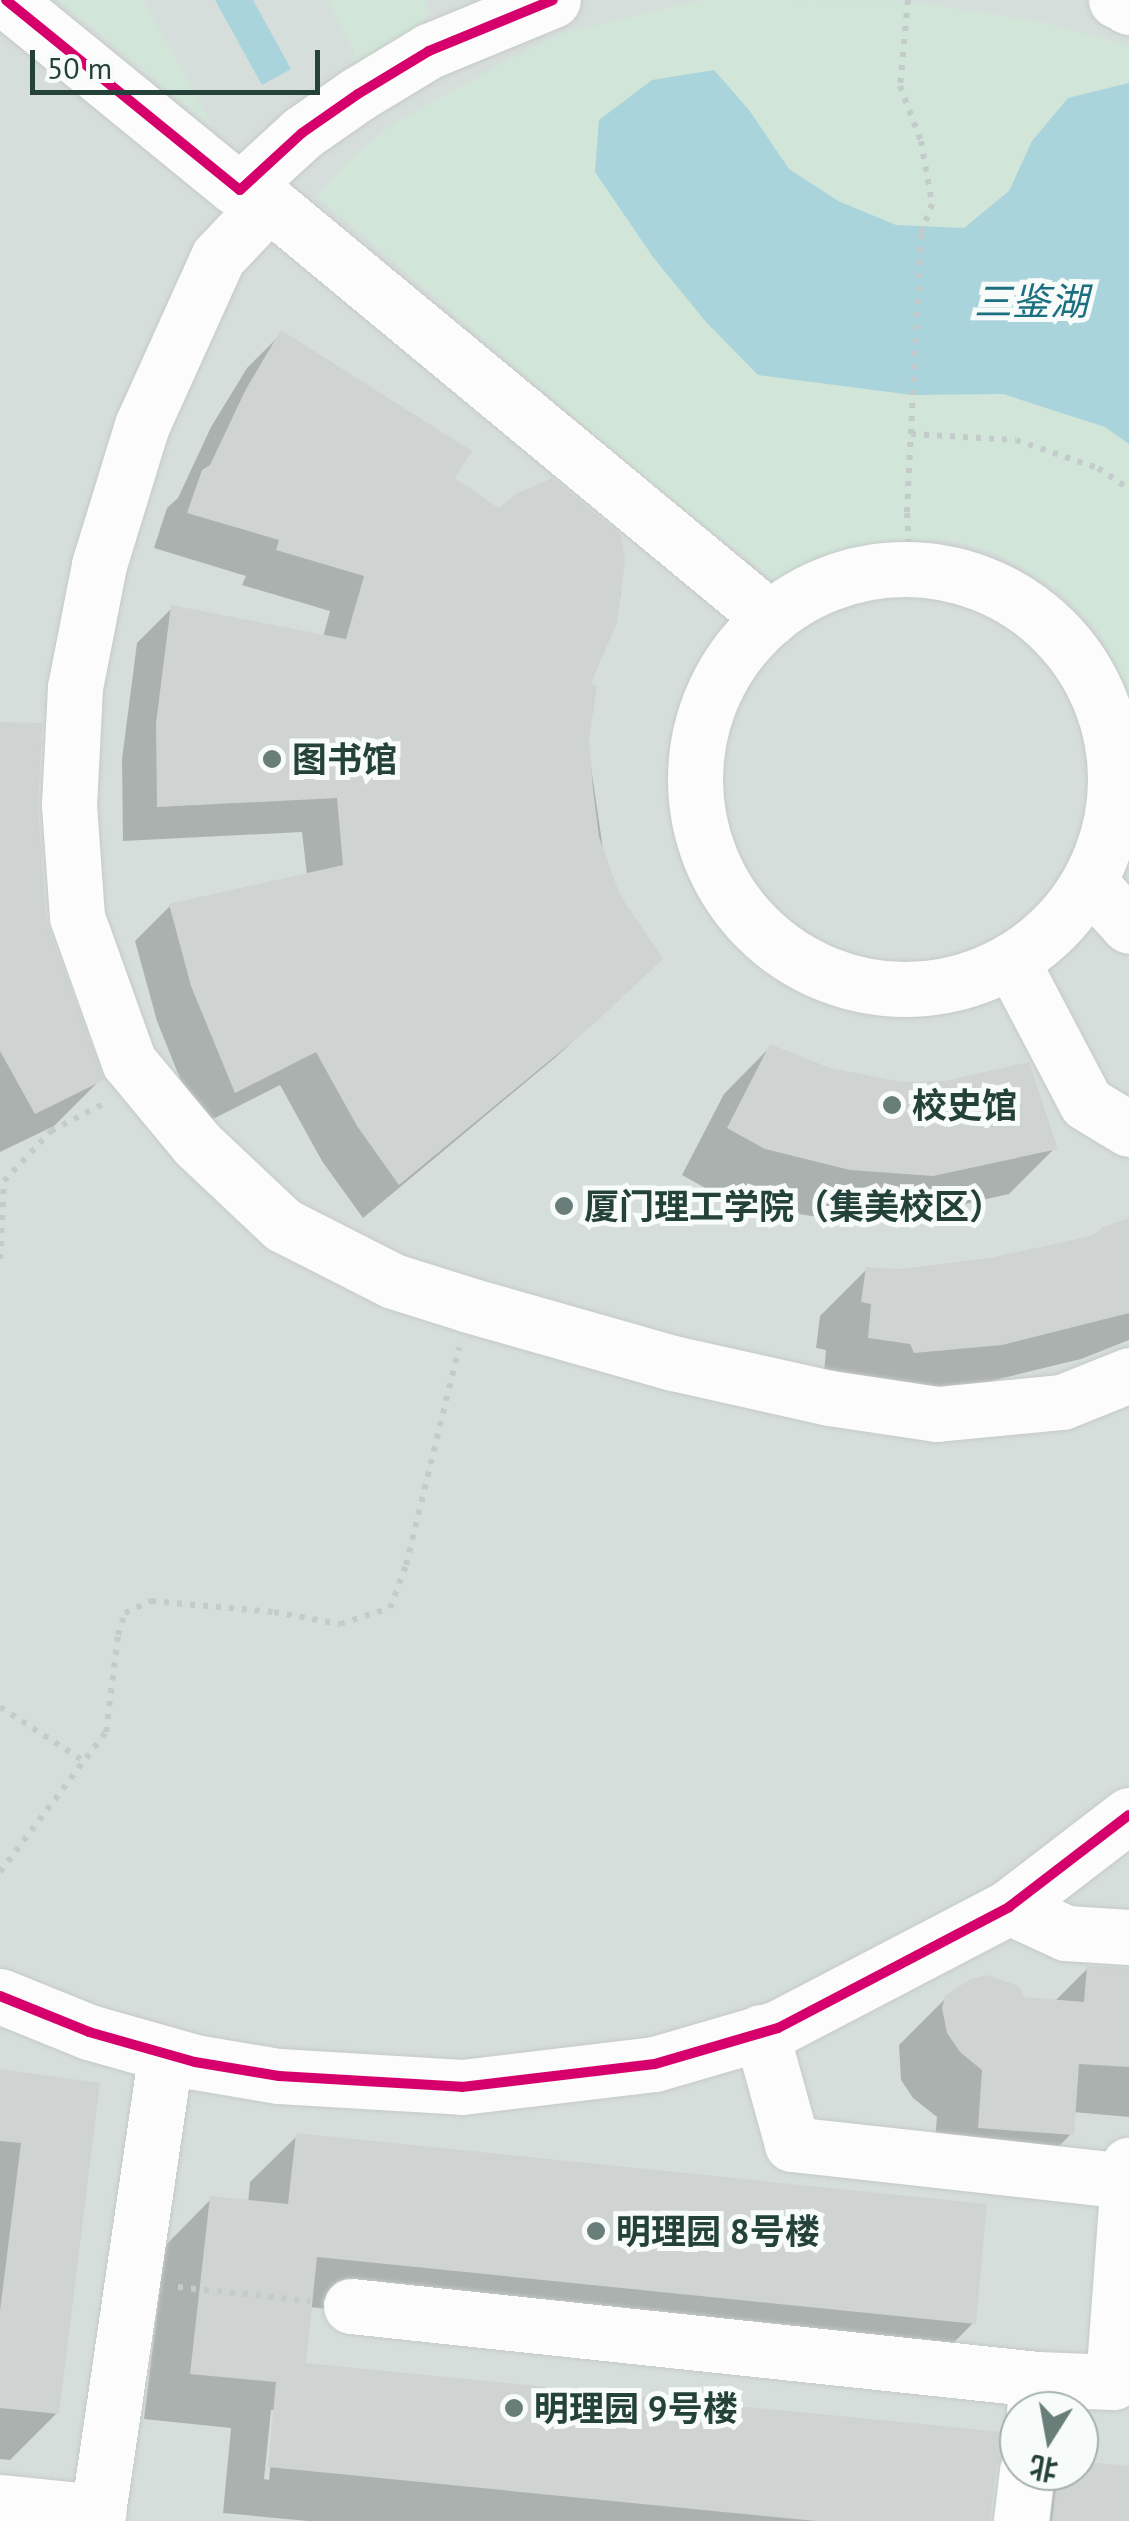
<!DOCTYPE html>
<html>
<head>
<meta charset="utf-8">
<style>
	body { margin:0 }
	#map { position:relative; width:1129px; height:2521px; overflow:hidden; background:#e8edeb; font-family:"PT Sans","Noto Sans SC",sans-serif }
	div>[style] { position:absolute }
	.built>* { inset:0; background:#d6dedb }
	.green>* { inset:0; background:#d1e6d8 }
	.water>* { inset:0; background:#a9d4db }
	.shadow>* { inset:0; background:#0003 }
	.building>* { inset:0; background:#cfd4d2 }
	.path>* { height:6px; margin-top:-3px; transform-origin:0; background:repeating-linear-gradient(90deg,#c3ccca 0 5px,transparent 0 13px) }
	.roads { filter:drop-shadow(0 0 2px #c5cac8) drop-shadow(0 0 2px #c5cac8) }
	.minor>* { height:55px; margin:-27.5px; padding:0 27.5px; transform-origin:27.5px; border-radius:27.5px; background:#fcfcfc }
	.minor>.ring { margin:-27.5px; padding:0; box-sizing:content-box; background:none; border:55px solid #fcfcfc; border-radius:50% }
	.cycleway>* { height:10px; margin:-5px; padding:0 5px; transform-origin:5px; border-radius:5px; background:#d6006c }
	.dots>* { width:28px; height:28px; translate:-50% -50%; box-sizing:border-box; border:5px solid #f7fbf9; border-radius:50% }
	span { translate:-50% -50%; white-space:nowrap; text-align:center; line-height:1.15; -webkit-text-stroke:10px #f7fbf9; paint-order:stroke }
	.poi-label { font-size:35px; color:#24423a; font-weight:700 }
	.left { translate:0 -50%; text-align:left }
	.water-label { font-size:38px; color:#1c6f80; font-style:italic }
	.north { position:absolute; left:999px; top:2391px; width:100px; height:100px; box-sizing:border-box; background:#f7fbf9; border:2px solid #a3b1ad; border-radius:50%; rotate:191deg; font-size:28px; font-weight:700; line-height:40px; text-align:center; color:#24423a }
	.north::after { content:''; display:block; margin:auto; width:35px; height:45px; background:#697e78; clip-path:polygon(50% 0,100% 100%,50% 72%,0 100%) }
	.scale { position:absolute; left:30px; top:50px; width:290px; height:45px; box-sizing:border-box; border:5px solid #24423a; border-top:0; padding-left:12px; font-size:30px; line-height:35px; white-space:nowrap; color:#24423a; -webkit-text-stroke:8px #f7fbf9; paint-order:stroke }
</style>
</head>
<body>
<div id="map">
	<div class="built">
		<div style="clip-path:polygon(evenodd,0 0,1129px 0,1129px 2521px,0 2521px,0 0,1019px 2411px,1079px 2411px,1079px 2471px,1019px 2471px,1019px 2411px)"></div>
	</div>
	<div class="green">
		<div style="clip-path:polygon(58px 0,143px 0,214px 128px)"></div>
		<div style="clip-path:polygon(327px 0,426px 0,429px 10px,422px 26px,354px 65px,354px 50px)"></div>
		<div style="clip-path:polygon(704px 0,908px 1px,1041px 22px,1129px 46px,1129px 83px,1068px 98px,1032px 141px,1009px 191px,964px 228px,896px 225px,838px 201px,789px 169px,749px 110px,758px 375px,912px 395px,1003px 394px,1105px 427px,1129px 444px,1129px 694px,1097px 629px,1059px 590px,998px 554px,948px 539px,883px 542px,818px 556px,777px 582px,649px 481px,317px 196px,354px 156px,395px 123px,506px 61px,563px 33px)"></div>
	</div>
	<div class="water">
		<div style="clip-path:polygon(215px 0,253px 0,291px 69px,262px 85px)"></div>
		<div style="clip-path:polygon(714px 70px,749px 110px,789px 169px,838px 201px,896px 225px,964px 228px,1009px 191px,1032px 141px,1068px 98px,1129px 83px,1129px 444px,1105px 427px,1003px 394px,912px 395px,758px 375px,706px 322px,653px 257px,595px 172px,599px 120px,652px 80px)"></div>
	</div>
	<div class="shadow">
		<div style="clip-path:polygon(282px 333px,452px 479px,499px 512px,619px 537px,621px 593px,615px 622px,588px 684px,587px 739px,624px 994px,556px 1057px,363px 1218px,322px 1161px,280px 1085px,199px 1126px,157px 1021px,135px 941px,170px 906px,307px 875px,302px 832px,123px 841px,122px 759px,137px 643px,172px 608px,323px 637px,330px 611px,242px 585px,246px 576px,154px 548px,167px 508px,178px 498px,211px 427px,247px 368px)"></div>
		<div style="clip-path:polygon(0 1017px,101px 1079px,54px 1126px,0 1152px)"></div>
		<div style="clip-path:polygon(770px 1047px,829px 1071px,1055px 1148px,1009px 1194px,885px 1222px,845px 1221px,759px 1208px,718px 1195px,682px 1175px,724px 1094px)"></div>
		<div style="clip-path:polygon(1129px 1221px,1129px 1340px,1081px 1359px,954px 1390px,823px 1384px,826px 1350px,816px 1348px,820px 1316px,867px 1269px,901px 1271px,989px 1261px,1092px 1239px)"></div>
		<div style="clip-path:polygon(1088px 1968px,1129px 1970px,1129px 2117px,1073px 2112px,1071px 2134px,1025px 2181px,932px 2173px,937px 2117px,913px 2098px,901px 2080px,899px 2045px,946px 1998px,1054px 2002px)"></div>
		<div style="clip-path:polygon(0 2071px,97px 2085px,57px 2413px,10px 2460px,0 2459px)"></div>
		<div style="clip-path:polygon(evenodd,297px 2136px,973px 2323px,927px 2370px,309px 2307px,303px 2365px,994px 2466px,988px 2521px,308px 2521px,223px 2513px,231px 2428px,144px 2419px,165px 2246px,211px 2199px,248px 2203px,250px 2182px,297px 2136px,271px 2410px,276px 2410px,269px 2480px,264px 2479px,271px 2410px)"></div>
		<div style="clip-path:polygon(1079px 2463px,1129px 2468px,1129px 2521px,1009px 2521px,1047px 2471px,1079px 2471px)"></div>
	</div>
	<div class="building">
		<div style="clip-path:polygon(281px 330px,472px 451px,455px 478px,499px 508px,518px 493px,552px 478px,621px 535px,625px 560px,617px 623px,591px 683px,597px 687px,589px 739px,593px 789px,599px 837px,620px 895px,663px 959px,595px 1023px,399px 1185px,357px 1126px,316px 1052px,235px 1093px,191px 986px,169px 904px,343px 865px,337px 798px,157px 807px,156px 723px,171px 605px,346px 639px,364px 576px,276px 550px,279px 540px,187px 513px,202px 470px,210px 465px,246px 389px)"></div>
		<div style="clip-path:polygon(0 722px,42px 723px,38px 807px,46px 920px,104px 1080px,35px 1114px,0 1051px)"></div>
		<div style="clip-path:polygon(770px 1044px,830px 1068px,902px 1082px,945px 1081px,1029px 1062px,1058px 1149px,933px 1176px,850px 1170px,765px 1149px,727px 1128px)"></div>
		<div style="clip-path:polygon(1129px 1218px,1129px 1313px,1002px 1345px,914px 1353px,910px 1344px,868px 1338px,871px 1304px,861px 1302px,866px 1267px,901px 1269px,989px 1258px,1091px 1236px,1103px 1227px)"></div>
		<div style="clip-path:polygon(1087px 1966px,1129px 1968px,1129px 2067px,1079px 2064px,1074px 2135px,978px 2128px,982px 2070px,960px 2052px,947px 2033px,942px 2008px,945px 1996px,970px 1979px,987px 1975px,1019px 1986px,1024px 1997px,1084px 2002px)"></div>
		<div style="clip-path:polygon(0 2069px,100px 2083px,59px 2414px,0 2408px,0 2311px,21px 2143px,0 2141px)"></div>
		<div style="clip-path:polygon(296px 2133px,987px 2204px,976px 2324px,317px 2257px,306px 2363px,1012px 2433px,1011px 2445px,996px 2467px,990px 2521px,816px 2521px,268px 2467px,276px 2382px,190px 2374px,210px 2196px,288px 2204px)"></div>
		<div style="clip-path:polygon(1079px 2461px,1129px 2466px,1129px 2521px,1052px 2521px,1058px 2471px,1079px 2471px)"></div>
	</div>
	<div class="path">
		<div style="left:908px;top:0;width:86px;rotate:95.3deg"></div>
		<div style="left:900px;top:86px;width:59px;rotate:69.1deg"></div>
		<div style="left:921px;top:141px;width:64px;rotate:80.1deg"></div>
		<div style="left:932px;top:204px;width:32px;rotate:110deg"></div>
		<div style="left:921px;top:234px;width:279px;rotate:92.9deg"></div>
		<div style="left:907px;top:513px;width:56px;rotate:86.9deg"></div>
		<div style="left:911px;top:434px;width:105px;rotate:3.3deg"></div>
		<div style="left:1016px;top:440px;width:87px;rotate:18.9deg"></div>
		<div style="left:1098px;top:468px;width:37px;rotate:34deg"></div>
		<div style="left:1116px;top:777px;width:13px"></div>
		<div style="left:0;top:1259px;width:78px;rotate:-87.1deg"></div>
		<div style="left:4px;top:1181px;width:69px;rotate:-46.8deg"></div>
		<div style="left:51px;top:1131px;width:61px;rotate:-27.4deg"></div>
		<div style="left:0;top:1707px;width:103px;rotate:32.8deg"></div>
		<div style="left:0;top:1872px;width:176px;rotate:-52.9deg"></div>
		<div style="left:106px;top:1732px;width:98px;rotate:-82.9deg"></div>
		<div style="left:118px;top:1635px;width:23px;rotate:-72deg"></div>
		<div style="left:125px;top:1613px;width:29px;rotate:-25deg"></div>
		<div style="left:151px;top:1601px;width:123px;rotate:5.1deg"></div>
		<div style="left:274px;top:1612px;width:67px;rotate:10.3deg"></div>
		<div style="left:340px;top:1624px;width:52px;rotate:-17.7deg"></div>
		<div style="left:390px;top:1608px;width:46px;rotate:-69.6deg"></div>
		<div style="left:406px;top:1565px;width:224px;rotate:-76.3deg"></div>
		<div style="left:178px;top:2287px;width:133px;rotate:6.1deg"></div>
	</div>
	<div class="roads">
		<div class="minor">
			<div style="left:6px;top:0;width:294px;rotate:39.2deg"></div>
			<div style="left:234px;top:186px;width:39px;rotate:26deg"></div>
			<div style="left:269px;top:203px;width:651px;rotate:39.64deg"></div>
			<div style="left:1116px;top:0;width:15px;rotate:28deg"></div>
			<div style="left:240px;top:190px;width:84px;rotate:-42.6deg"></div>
			<div style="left:302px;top:133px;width:68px;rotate:-34.9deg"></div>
			<div style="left:358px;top:94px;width:83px;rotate:-31.2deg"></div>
			<div style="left:429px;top:51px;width:134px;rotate:-22.4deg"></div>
			<div style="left:269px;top:203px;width:74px;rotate:133.4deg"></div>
			<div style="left:218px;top:257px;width:184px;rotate:114.3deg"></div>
			<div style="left:142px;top:425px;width:146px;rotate:107.1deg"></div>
			<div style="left:99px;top:565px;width:124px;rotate:101.1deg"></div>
			<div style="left:75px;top:687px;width:118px;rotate:92.9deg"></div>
			<div style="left:69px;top:805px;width:112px;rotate:85.9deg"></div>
			<div style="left:77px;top:917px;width:154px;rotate:70.3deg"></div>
			<div style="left:129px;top:1062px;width:107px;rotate:50.3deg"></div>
			<div style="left:197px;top:1144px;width:118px;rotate:43.3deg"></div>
			<div style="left:283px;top:1225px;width:123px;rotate:27deg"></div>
			<div style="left:393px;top:1281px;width:80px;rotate:17.5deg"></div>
			<div style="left:469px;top:1305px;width:212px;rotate:15.9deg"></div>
			<div style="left:673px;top:1363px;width:161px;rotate:12.6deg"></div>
			<div style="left:830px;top:1398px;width:108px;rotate:8.5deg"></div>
			<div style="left:937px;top:1414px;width:126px;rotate:-5.5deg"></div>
			<div style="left:1062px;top:1402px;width:72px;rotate:-21.9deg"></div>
			<div class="ring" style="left:695px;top:569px;width:365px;height:365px"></div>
			<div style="left:1089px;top:882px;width:59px;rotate:47.7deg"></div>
			<div style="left:1011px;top:960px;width:161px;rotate:62.3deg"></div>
			<div style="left:1086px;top:1103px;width:50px;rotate:31.2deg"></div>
			<div style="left:1009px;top:1907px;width:63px;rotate:24.5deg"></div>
			<div style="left:1066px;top:1933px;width:63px;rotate:3.6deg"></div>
			<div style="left:0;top:1996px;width:96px;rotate:22deg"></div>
			<div style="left:89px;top:2032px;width:110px;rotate:15.8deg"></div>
			<div style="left:195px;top:2062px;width:85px;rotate:9.5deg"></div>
			<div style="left:279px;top:2076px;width:183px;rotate:3.4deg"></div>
			<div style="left:462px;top:2087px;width:194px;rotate:-6.8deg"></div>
			<div style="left:655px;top:2064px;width:128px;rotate:-16.3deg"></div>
			<div style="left:778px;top:2028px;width:261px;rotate:-27.6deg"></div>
			<div style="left:1009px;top:1907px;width:151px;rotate:-37.5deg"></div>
			<div style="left:761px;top:2032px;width:116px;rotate:74.5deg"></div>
			<div style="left:792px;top:2144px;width:338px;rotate:6.3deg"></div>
			<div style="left:351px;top:2306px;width:691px;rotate:6.07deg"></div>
			<div style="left:1034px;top:2411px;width:32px;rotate:-83deg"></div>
			<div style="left:1038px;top:2379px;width:75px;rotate:2.3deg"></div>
			<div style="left:1113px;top:2382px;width:218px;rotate:-85.8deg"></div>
			<div style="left:0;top:2502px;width:99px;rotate:5.8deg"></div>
			<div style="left:98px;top:2512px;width:463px;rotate:-81.6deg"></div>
			<div style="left:1021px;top:2521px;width:50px;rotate:-83.2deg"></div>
		</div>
	</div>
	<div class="cycleway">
		<div style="left:6px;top:0;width:301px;rotate:39.1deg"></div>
		<div style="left:240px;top:190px;width:84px;rotate:-42.6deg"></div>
		<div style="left:302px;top:133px;width:68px;rotate:-34.9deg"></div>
		<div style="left:358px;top:94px;width:83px;rotate:-31.2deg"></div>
		<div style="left:429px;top:51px;width:134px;rotate:-22.4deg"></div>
		<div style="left:0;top:1996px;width:96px;rotate:22deg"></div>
		<div style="left:89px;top:2032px;width:110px;rotate:15.8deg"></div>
		<div style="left:195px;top:2062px;width:85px;rotate:9.5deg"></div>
		<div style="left:279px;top:2076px;width:183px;rotate:3.4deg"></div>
		<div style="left:462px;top:2087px;width:194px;rotate:-6.8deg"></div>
		<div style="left:655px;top:2064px;width:128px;rotate:-16.3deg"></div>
		<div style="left:778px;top:2028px;width:261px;rotate:-27.6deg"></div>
		<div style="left:1009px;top:1907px;width:151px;rotate:-37.5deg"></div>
	</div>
	<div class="dots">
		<div style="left:272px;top:759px;background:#697e78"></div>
		<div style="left:892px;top:1105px;background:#697e78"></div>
		<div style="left:564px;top:1206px;background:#697e78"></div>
		<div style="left:596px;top:2231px;background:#697e78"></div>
		<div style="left:514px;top:2408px;background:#697e78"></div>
	</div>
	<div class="poi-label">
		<span class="left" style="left:292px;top:759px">图书馆</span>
		<span class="left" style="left:912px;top:1105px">校史馆</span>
		<span class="left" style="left:584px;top:1206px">厦门理工学院（集美校区）</span>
		<span class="left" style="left:616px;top:2231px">明理园 8号楼</span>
		<span class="left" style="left:534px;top:2408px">明理园 9号楼</span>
	</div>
	<div class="water-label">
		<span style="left:1031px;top:301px">三鉴湖</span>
	</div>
	<div class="north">北</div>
	<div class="scale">50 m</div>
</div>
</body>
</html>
